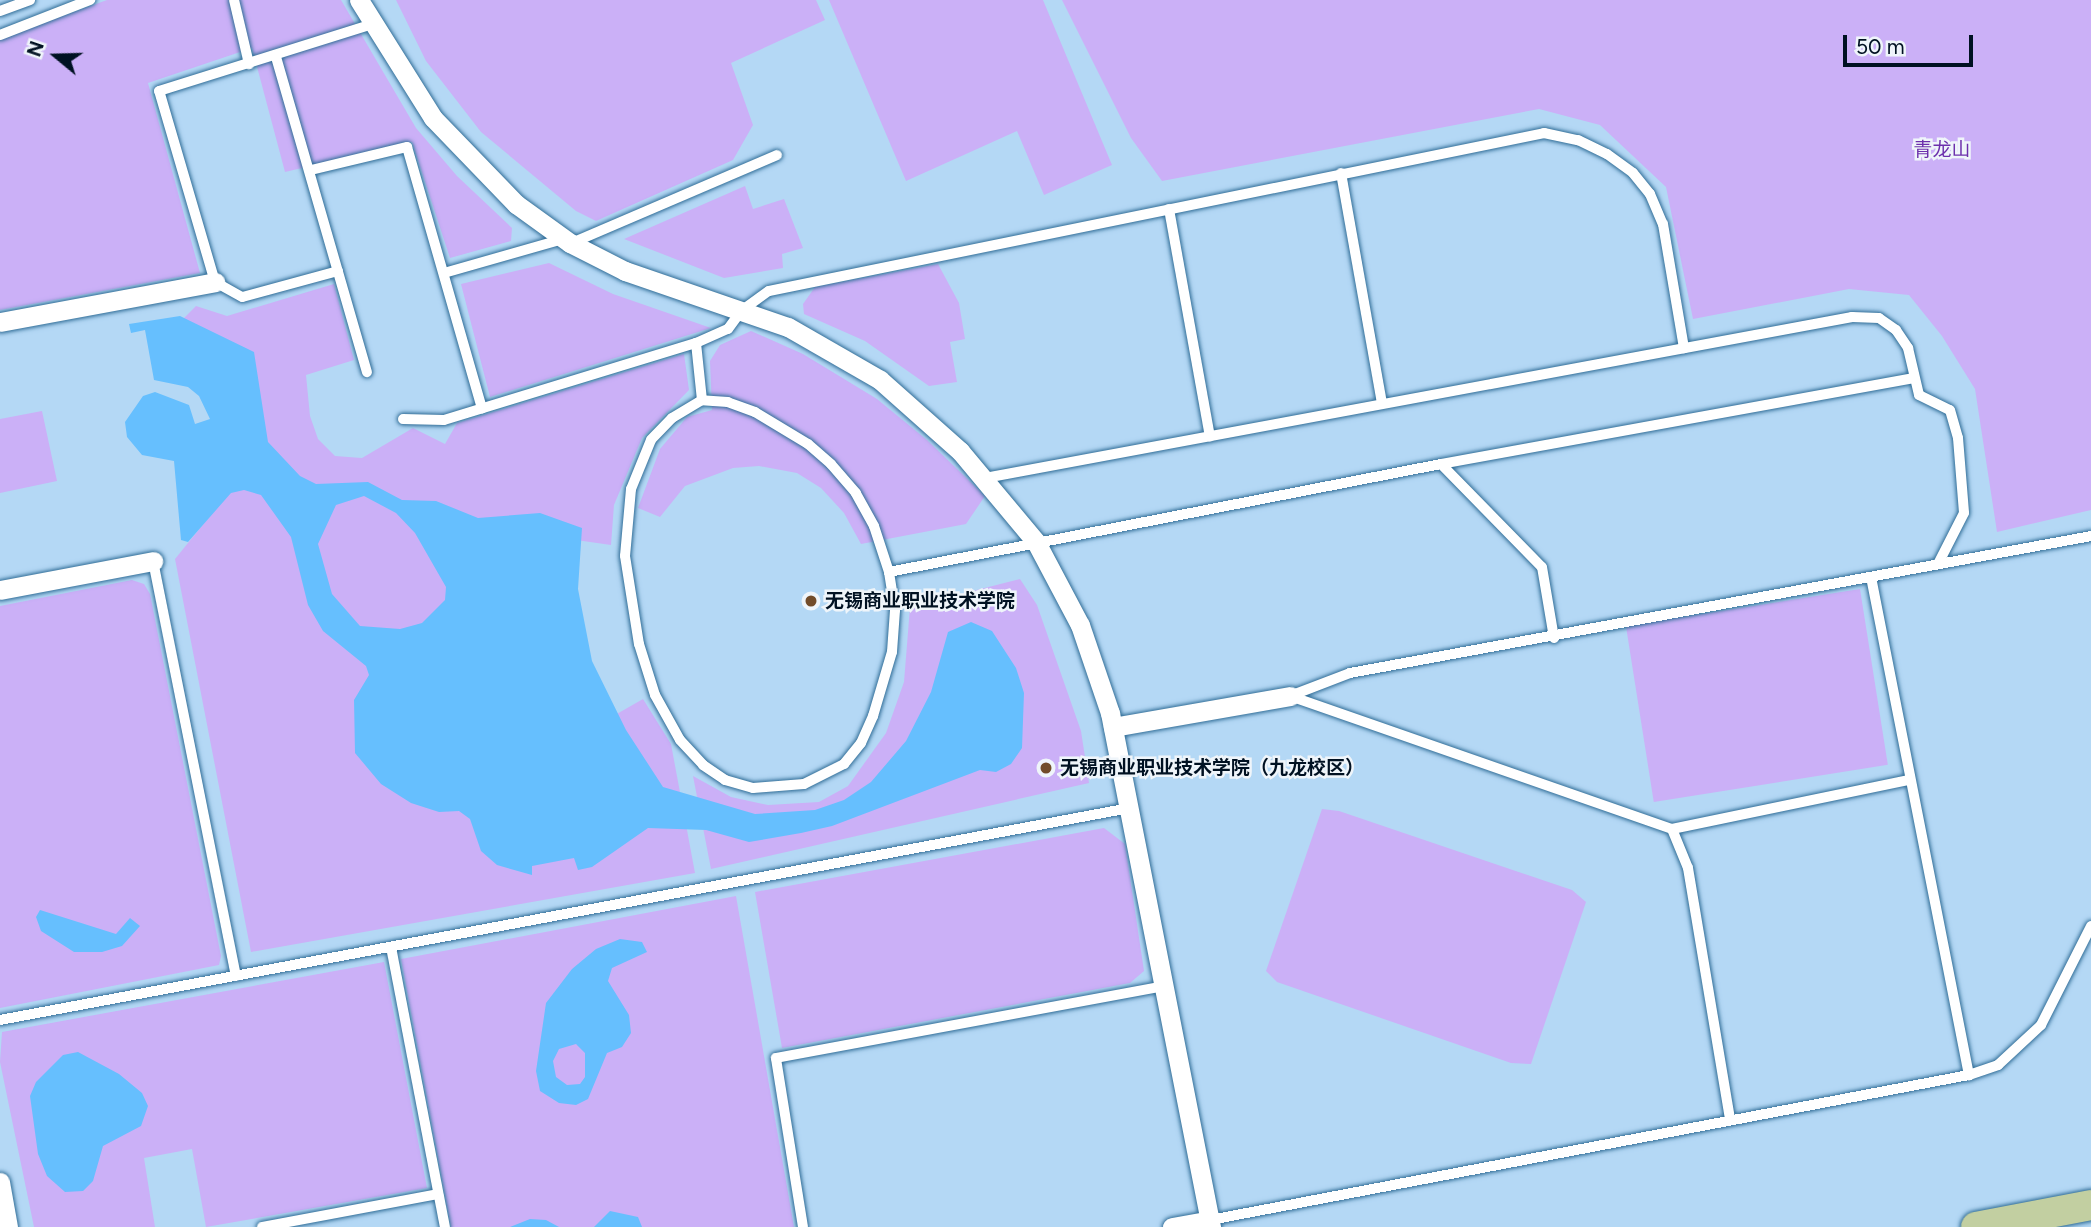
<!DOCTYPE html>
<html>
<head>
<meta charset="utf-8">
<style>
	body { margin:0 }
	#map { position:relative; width:2091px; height:1227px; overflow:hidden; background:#b4d8f5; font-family:Figtree,"Noto Sans SC",sans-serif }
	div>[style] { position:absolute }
	.green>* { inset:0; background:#cbb0f7; transform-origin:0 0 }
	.water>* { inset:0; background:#66bffe }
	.roads { filter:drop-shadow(0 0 2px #306d97) drop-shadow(0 0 2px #306d97) }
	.lane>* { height:10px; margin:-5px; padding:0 5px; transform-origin:5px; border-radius:5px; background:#fff }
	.street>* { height:19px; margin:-9.5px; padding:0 9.5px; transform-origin:9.5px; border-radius:9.5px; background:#fff }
	.primary>* { height:30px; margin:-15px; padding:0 15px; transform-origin:15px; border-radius:15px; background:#c2cfa1 }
	.dots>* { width:19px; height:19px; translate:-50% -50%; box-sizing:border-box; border:4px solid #eff5fa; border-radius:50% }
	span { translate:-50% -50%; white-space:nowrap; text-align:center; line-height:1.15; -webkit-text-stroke:5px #eff5fa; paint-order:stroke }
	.park-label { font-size:19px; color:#6c30ac }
	.poi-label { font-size:19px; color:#012; font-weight:700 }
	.left { translate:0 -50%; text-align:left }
	.north { position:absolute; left:21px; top:21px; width:70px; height:70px; -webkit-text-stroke:5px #eff5fa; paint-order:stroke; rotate:289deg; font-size:19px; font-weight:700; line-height:28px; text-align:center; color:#012 }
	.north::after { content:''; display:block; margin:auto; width:24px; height:32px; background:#012; clip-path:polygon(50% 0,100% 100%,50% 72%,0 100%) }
	.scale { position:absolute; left:1843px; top:35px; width:130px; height:32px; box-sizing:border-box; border:4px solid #012; border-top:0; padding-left:9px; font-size:21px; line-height:24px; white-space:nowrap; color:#012; -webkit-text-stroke:5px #eff5fa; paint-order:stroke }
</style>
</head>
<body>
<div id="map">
	<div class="green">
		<div style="clip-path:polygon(107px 0,341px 0,416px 128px,457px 176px,512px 228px,511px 241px,450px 258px,412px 142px,285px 172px,252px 48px,148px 83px,200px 273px,0 310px,0 39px)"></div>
		<div style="clip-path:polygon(396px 0,816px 0,825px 20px,731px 63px,753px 125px,733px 160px,596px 221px,576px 211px,481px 132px,426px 61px)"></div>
		<div style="clip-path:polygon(829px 0,1043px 0,1112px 165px,1044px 195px,1017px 131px,906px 181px)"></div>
		<div style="clip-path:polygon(1062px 0,2091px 0,2091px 510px,1997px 532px,1975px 389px,1942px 336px,1909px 295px,1849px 289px,1693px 319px,1666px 187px,1600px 125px,1539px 109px,1162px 181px,1131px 138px)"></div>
		<div style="clip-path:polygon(745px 186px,753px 209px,784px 199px,803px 248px,782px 254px,783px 268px,724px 278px,624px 239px)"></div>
		<div style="clip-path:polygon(549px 263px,613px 294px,711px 328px,490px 397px,461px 284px)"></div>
		<div style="clip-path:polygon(938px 264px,959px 303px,965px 339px,950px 342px,957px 382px,929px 386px,865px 341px,804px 314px,803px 304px,815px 287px)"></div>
		<div style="clip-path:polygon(334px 284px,354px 360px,306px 375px,310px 416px,318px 439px,335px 456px,362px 458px,413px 428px,445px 444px,457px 423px,684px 354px,689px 390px,642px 438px,614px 505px,611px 545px,576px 540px,576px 628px,615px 715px,643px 699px,671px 744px,695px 873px,251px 952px,175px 559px,266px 447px,181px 321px,196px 306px,227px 316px)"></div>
		<div style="clip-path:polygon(751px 331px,803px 354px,877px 399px,927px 440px,985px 496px,966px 524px,861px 544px,844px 513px,821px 488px,797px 473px,759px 466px,733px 468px,685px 486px,660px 517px,638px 508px,660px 449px,687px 417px,712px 410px,710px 361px,720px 345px)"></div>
		<div style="clip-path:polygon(42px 411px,57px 481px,0 493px,0 419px)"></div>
		<div style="clip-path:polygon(1020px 579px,1037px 605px,1081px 731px,1089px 783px,711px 869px,693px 776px,731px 797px,768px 805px,819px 802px,848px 786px,886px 733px,904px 682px,910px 607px)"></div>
		<div style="clip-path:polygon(132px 580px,144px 584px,150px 594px,221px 956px,219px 965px,0 1008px,0 606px)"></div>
		<div style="left:1860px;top:589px;width:178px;height:237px;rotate:81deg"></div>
		<div style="clip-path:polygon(1322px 809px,1339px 811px,1572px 890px,1586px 902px,1531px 1064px,1511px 1063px,1277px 982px,1266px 971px)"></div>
		<div style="clip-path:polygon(1104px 828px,1125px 844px,1144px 971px,1130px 983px,782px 1048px,755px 892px)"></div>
		<div style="clip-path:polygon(736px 896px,794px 1227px,451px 1227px,401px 959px)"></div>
		<div style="clip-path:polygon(384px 962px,427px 1188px,206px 1227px,192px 1149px,144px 1158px,155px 1227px,34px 1227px,0 1062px,2px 1032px)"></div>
	</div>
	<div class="water">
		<div style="clip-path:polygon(evenodd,180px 316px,254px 352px,268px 442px,300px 476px,316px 484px,368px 482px,402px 500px,436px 501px,478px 518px,540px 513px,582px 528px,578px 589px,592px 661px,626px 730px,663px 787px,755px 814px,815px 810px,844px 800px,871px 782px,906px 741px,931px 692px,948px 632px,971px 622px,992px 631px,1016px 668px,1024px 693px,1022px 748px,1011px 764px,996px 772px,980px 770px,832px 826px,801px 833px,749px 842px,706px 830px,648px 828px,592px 867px,578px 870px,574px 858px,532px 866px,532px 875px,497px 865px,481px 851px,470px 819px,459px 811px,439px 812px,411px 803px,381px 784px,355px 753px,354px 700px,369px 675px,366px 666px,323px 631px,308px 605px,291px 537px,261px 495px,244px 490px,231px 493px,188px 542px,181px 540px,174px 461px,142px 455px,127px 437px,125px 422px,143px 396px,155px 392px,189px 405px,195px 424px,210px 419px,199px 396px,188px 387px,154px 380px,145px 330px,131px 333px,129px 324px,180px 316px,364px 496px,396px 513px,415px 533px,446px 587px,445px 600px,422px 623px,400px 629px,360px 626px,332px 594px,318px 544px,336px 505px,364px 496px)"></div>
		<div style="clip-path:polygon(40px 910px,116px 934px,130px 918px,140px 926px,122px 946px,102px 952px,74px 952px,41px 931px,36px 917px)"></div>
		<div style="clip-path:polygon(evenodd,620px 939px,642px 942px,647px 952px,612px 968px,608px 981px,629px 1015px,631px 1033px,622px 1047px,607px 1053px,588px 1099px,576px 1105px,559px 1103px,540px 1091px,536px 1071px,546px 1003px,572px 969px,596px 949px,620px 939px,576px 1044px,585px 1053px,585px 1077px,580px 1084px,567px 1085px,556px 1077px,553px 1061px,559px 1049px,576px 1044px)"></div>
		<div style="clip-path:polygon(78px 1052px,119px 1074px,142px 1093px,148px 1106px,141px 1126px,103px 1146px,93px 1181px,83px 1191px,65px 1192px,47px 1176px,38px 1154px,30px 1096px,36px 1082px,63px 1055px)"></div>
		<div style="clip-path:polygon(610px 1211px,638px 1217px,642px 1227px,594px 1227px)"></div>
		<div style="clip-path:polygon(530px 1219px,546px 1220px,559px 1227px,510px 1227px)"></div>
	</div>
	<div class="roads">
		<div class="lane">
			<div style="left:234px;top:0;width:66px;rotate:76.8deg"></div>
			<div style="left:0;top:11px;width:32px;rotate:-20deg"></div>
			<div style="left:0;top:35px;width:97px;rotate:-21.3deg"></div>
			<div style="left:276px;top:57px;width:328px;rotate:73.9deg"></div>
			<div style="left:311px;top:170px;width:99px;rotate:-13.5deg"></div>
			<div style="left:407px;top:147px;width:272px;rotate:74deg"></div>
			<div style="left:1341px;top:173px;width:234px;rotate:79.9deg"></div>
			<div style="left:1169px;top:209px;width:231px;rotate:79.8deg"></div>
			<div style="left:572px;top:243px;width:223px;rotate:-23.2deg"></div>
			<div style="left:338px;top:271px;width:99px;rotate:164.8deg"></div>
			<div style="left:242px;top:297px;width:31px;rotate:-151deg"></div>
			<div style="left:215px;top:282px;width:199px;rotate:-106.3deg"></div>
			<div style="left:159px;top:91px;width:224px;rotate:-17.4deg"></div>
			<div style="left:444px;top:273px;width:124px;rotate:-15.9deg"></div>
			<div style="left:696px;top:343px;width:57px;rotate:84deg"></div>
			<div style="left:702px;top:400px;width:35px;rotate:149deg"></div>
			<div style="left:672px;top:418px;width:30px;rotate:134deg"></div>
			<div style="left:651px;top:440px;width:53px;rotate:112.2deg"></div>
			<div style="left:631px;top:489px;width:67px;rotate:95.1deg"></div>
			<div style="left:625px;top:556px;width:89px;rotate:81deg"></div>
			<div style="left:639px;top:644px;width:53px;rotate:72.6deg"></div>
			<div style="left:655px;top:695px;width:51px;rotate:60.9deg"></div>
			<div style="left:680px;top:740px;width:34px;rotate:47deg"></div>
			<div style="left:703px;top:765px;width:27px;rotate:34deg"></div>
			<div style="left:725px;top:780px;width:29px;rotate:16deg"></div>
			<div style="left:753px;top:788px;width:51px;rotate:-4.5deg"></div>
			<div style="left:804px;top:784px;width:45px;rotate:-26.6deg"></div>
			<div style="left:844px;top:764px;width:27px;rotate:-51deg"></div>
			<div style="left:861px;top:743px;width:30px;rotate:-66deg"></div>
			<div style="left:873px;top:716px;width:67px;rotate:-73.5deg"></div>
			<div style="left:892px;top:652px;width:42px;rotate:-85.9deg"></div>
			<div style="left:895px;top:610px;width:38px;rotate:-99deg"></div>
			<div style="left:889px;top:572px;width:48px;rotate:-108.1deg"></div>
			<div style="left:874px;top:526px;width:38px;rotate:-119deg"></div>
			<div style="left:856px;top:493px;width:38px;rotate:-131deg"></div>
			<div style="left:831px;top:464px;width:30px;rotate:-139deg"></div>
			<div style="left:808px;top:444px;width:62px;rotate:-148.9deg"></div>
			<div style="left:755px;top:412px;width:29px;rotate:-160deg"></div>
			<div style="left:728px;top:402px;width:26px;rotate:-176deg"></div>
			<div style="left:403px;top:419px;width:41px;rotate:1.4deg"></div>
			<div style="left:444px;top:420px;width:264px;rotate:-17deg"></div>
			<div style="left:696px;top:343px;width:35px;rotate:-24deg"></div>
			<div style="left:728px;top:329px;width:22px;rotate:-54deg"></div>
			<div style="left:741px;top:311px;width:34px;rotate:-36deg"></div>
			<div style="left:769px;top:291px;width:791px;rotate:-11.52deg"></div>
			<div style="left:1544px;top:133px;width:35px;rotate:12deg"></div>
			<div style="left:1578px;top:140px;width:32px;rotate:26deg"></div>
			<div style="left:1607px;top:154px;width:32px;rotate:36deg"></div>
			<div style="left:1633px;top:173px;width:27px;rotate:51deg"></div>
			<div style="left:1650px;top:194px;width:33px;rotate:67deg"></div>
			<div style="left:1663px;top:224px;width:126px;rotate:80.4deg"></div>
			<div style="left:1441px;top:464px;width:144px;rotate:45.6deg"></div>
			<div style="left:1542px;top:567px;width:72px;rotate:80.4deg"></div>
			<div style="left:985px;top:478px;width:882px;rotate:-10.52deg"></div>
			<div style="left:1852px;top:317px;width:27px;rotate:2deg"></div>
			<div style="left:1879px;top:318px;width:21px;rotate:35deg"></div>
			<div style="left:1896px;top:330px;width:22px;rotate:56deg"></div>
			<div style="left:1908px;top:348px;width:48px;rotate:76.8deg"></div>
			<div style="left:1919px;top:395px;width:34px;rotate:26deg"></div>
			<div style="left:1950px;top:410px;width:29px;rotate:74deg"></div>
			<div style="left:1958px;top:438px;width:75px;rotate:85.4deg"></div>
			<div style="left:1964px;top:513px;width:57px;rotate:117deg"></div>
			<div style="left:153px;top:561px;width:423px;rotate:78.7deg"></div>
			<div style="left:889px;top:572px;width:562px;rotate:-11.07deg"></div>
			<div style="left:1441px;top:464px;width:480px;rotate:-10.3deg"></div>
			<div style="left:1871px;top:577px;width:508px;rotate:78.87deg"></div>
			<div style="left:1290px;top:696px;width:64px;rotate:-21deg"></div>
			<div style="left:1350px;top:673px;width:754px;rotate:-10.47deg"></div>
			<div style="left:1290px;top:696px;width:404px;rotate:19.2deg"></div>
			<div style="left:1672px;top:829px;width:241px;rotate:-11.7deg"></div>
			<div style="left:1672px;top:829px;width:42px;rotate:67.7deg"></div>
			<div style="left:1688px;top:868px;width:255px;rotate:80.5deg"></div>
			<div style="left:391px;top:947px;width:285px;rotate:79.1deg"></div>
			<div style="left:0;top:1020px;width:1149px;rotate:-10.63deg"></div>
			<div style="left:1210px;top:1220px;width:773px;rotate:-10.82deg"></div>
			<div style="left:1969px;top:1075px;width:31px;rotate:-19deg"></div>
			<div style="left:1998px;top:1065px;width:59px;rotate:-42.9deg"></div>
			<div style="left:2041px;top:1025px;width:111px;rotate:-63.2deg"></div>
			<div style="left:262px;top:1227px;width:179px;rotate:-10.6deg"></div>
			<div style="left:803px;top:1227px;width:171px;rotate:-99.1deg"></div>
			<div style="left:776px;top:1058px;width:395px;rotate:-10.5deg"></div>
		</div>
		<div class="street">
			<div style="left:359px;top:0;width:139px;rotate:57.9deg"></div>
			<div style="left:433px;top:118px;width:120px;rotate:46deg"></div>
			<div style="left:516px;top:204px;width:67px;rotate:35.8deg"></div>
			<div style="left:570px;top:243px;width:62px;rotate:27deg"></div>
			<div style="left:625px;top:271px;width:172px;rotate:19deg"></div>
			<div style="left:788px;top:327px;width:106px;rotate:29.9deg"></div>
			<div style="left:880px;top:380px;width:107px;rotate:41.6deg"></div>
			<div style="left:960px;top:451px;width:119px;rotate:50.1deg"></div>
			<div style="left:1036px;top:542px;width:94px;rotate:62.1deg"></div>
			<div style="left:1080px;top:625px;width:93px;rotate:71.2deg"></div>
			<div style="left:1110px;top:713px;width:524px;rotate:78.88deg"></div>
			<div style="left:0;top:322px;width:219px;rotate:-10.5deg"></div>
			<div style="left:0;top:590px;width:156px;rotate:-10.7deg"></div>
			<div style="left:1113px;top:727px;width:180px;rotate:-9.9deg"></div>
			<div style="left:0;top:1182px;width:46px;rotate:79.9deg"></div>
			<div style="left:1172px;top:1227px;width:39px;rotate:-10deg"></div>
		</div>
		<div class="primary">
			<div style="left:1976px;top:1227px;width:117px;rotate:-10.8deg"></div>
		</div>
	</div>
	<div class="dots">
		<div style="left:811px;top:601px;background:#724c29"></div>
		<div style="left:1046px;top:768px;background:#724c29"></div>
	</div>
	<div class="park-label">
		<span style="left:1942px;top:150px">青龙山</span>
	</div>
	<div class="poi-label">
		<span class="left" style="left:825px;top:601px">无锡商业职业技术学院</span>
		<span class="left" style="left:1060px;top:768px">无锡商业职业技术学院（九龙校区）</span>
	</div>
	<div class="north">N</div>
	<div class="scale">50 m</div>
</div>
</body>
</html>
